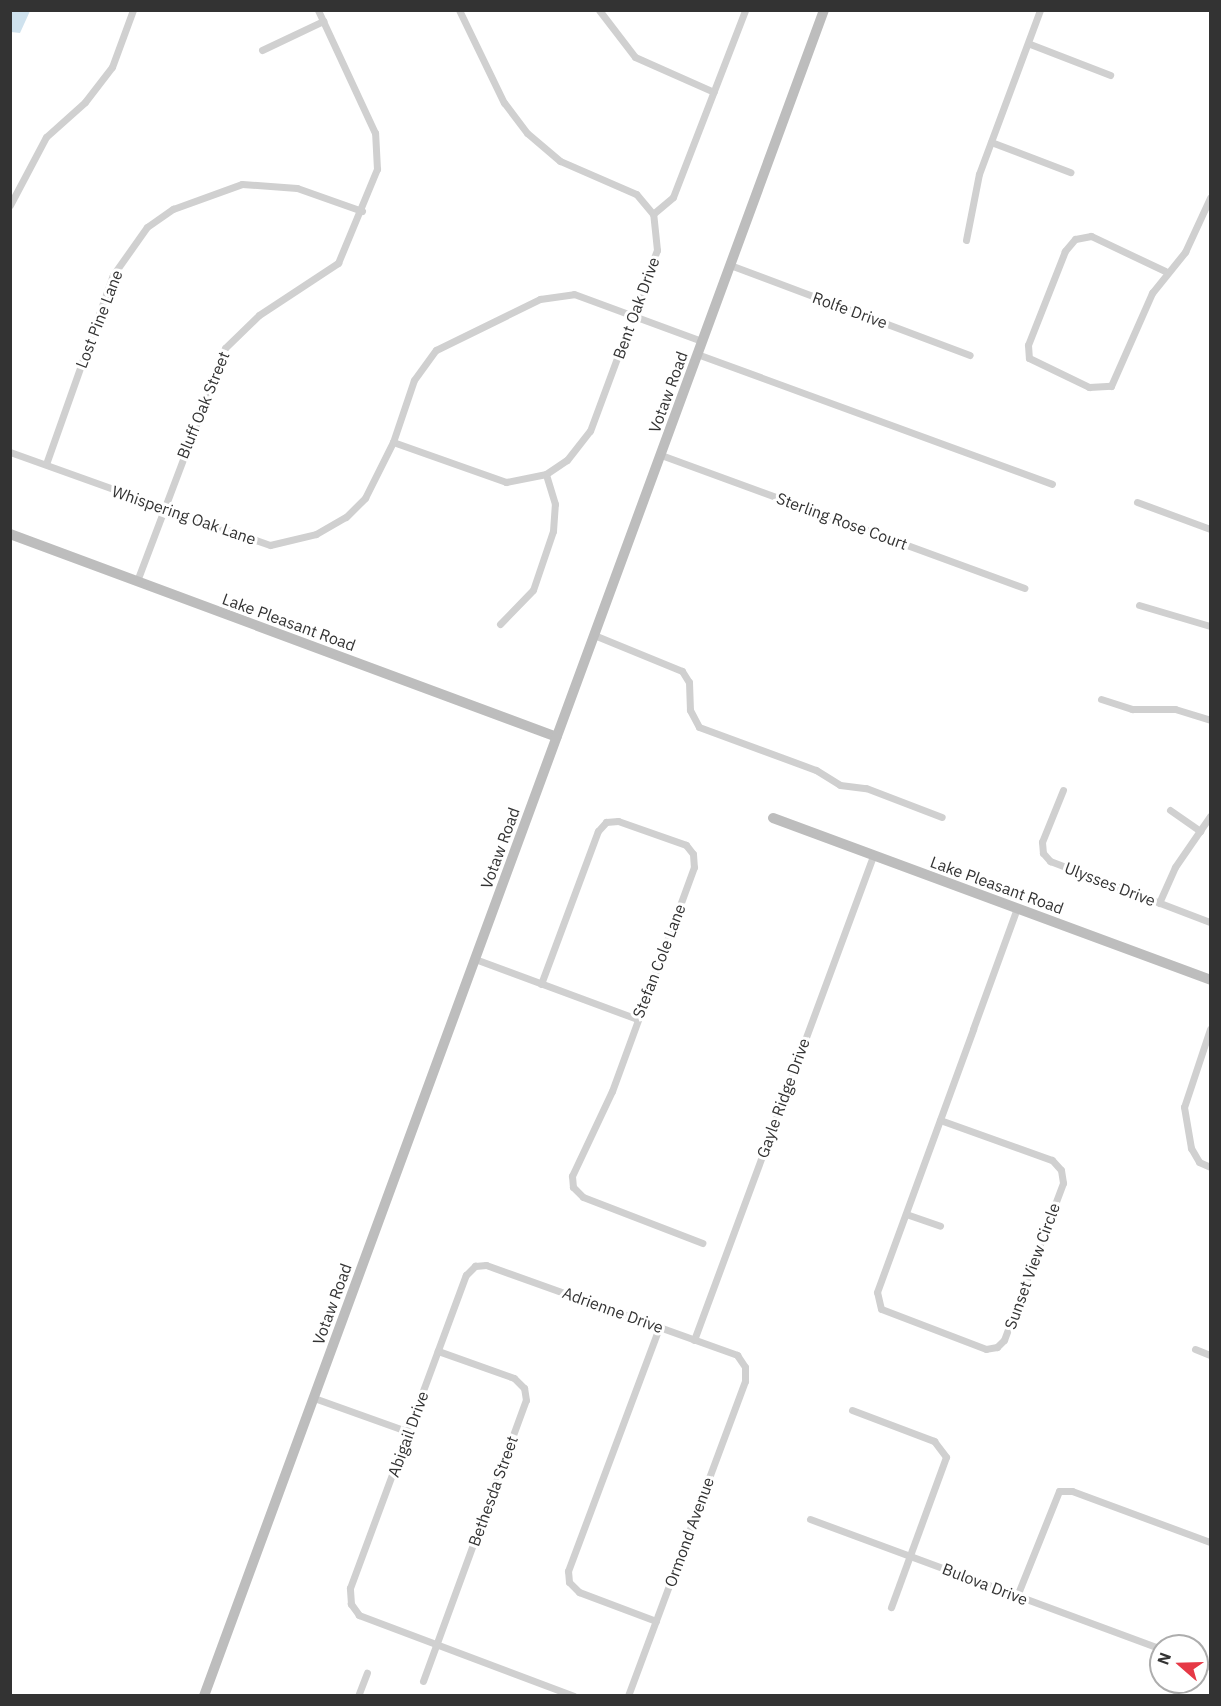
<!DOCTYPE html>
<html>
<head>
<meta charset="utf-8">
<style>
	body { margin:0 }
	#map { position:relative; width:1221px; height:1706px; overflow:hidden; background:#fff; font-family:"IBM Plex Sans",sans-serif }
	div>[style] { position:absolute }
	.water>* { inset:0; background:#cfe2ee }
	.street>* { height:7px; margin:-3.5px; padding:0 3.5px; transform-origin:3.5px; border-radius:3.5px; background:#d0d0d0 }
	.secondary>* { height:10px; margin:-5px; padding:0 5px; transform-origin:5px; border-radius:5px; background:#bdbdbd }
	span { translate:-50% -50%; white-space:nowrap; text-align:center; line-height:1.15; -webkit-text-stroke:6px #fff; paint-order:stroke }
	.street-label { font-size:16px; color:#333 }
	.frame { position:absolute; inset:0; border:12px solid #333; pointer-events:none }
	.north { position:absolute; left:1149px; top:1634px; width:60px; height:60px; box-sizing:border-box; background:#fff; border:2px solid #adadad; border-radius:50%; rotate:290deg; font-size:16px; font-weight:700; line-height:24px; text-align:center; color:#333 }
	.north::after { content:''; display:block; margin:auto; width:21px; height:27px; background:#e63946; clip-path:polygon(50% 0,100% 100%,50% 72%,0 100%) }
</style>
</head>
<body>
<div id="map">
	<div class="water">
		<div style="clip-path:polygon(11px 10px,30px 11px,20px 33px,11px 32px)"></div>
	</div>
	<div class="street">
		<div style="left:599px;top:10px;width:59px;rotate:52.5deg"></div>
		<div style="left:635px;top:57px;width:86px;rotate:23.9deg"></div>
		<div style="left:1030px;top:44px;width:86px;rotate:21.2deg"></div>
		<div style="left:262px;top:50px;width:68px;rotate:-25.4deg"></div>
		<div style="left:991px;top:142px;width:85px;rotate:20.8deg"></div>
		<div style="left:10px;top:205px;width:77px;rotate:-62.1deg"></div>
		<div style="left:46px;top:137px;width:52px;rotate:-41.9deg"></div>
		<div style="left:85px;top:102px;width:44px;rotate:-52.4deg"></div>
		<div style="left:112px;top:67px;width:61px;rotate:-69.8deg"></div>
		<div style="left:653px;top:214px;width:26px;rotate:-40deg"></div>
		<div style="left:673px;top:197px;width:200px;rotate:-68.9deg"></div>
		<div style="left:966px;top:240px;width:67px;rotate:-78.9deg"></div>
		<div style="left:979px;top:174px;width:175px;rotate:-69.6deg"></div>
		<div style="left:730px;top:265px;width:256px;rotate:20.6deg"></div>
		<div style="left:1165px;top:271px;width:82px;rotate:-154.7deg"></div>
		<div style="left:1091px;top:236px;width:16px;rotate:169deg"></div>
		<div style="left:1075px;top:239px;width:16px;rotate:130deg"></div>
		<div style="left:1065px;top:251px;width:101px;rotate:111.5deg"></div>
		<div style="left:1028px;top:345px;width:13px;rotate:86deg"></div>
		<div style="left:1029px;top:358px;width:67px;rotate:25.8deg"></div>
		<div style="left:1089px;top:387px;width:22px;rotate:-3deg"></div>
		<div style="left:1111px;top:386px;width:102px;rotate:-66.2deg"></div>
		<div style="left:1152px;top:293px;width:53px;rotate:-51.2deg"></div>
		<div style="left:1185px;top:252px;width:60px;rotate:-65.2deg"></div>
		<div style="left:697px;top:354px;width:378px;rotate:20.1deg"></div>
		<div style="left:393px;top:442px;width:120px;rotate:19.5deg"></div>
		<div style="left:506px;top:482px;width:41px;rotate:-11.3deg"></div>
		<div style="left:546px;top:474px;width:25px;rotate:-34deg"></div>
		<div style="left:567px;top:460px;width:37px;rotate:-52deg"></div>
		<div style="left:590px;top:431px;width:193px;rotate:-69.7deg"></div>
		<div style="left:657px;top:250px;width:36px;rotate:-96deg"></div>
		<div style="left:653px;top:214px;width:26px;rotate:-130deg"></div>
		<div style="left:636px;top:194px;width:83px;rotate:-156.5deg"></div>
		<div style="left:560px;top:161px;width:43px;rotate:-139.7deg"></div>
		<div style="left:527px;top:133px;width:38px;rotate:-127deg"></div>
		<div style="left:504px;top:103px;width:103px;rotate:-115.8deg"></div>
		<div style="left:10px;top:452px;width:276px;rotate:19.7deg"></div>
		<div style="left:270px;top:545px;width:47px;rotate:-13.4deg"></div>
		<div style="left:316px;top:534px;width:34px;rotate:-30deg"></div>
		<div style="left:346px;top:517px;width:27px;rotate:-45deg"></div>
		<div style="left:365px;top:498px;width:63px;rotate:-63.4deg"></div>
		<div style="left:393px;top:442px;width:65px;rotate:-71.3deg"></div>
		<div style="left:414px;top:380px;width:37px;rotate:-54deg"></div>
		<div style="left:436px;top:350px;width:116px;rotate:-26.1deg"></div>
		<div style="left:540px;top:299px;width:34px;rotate:-8deg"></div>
		<div style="left:574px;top:294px;width:136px;rotate:20.2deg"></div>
		<div style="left:661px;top:455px;width:387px;rotate:20.1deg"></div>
		<div style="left:46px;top:464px;width:201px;rotate:-70.5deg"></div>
		<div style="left:113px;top:275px;width:59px;rotate:-54.7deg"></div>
		<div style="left:147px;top:227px;width:32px;rotate:-35deg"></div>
		<div style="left:173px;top:209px;width:73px;rotate:-19.9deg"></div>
		<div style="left:242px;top:184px;width:55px;rotate:4.2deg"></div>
		<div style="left:297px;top:188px;width:69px;rotate:19.5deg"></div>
		<div style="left:1137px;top:502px;width:78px;rotate:20.3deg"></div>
		<div style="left:137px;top:581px;width:249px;rotate:-69.3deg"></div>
		<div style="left:225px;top:348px;width:47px;rotate:-44.1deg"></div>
		<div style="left:259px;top:315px;width:95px;rotate:-33.4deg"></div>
		<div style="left:338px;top:263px;width:102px;rotate:-67.5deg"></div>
		<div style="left:377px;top:169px;width:36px;rotate:-93deg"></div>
		<div style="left:375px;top:133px;width:136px;rotate:-114.9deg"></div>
		<div style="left:1139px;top:605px;width:74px;rotate:16.5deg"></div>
		<div style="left:500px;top:624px;width:47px;rotate:-45.9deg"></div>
		<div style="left:533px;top:590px;width:62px;rotate:-71.3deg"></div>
		<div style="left:553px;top:531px;width:27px;rotate:-86deg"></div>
		<div style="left:555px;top:504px;width:31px;rotate:-107deg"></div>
		<div style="left:594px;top:635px;width:95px;rotate:22.2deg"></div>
		<div style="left:682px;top:671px;width:13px;rotate:58deg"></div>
		<div style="left:689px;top:682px;width:28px;rotate:88deg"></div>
		<div style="left:690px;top:710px;width:19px;rotate:62deg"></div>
		<div style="left:699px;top:727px;width:125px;rotate:20.2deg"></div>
		<div style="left:816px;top:770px;width:28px;rotate:32deg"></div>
		<div style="left:840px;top:785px;width:26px;rotate:7deg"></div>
		<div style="left:866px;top:788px;width:81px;rotate:20.9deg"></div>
		<div style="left:1101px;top:699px;width:33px;rotate:18deg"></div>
		<div style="left:1132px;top:709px;width:43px"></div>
		<div style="left:1175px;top:709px;width:37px;rotate:17deg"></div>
		<div style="left:1063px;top:790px;width:56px;rotate:112deg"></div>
		<div style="left:1042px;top:842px;width:11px;rotate:85deg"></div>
		<div style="left:1043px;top:853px;width:11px;rotate:49deg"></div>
		<div style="left:1050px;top:861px;width:171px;rotate:20.9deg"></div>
		<div style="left:1170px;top:810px;width:37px;rotate:35deg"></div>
		<div style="left:1159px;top:903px;width:39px;rotate:-66deg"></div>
		<div style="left:1175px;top:867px;width:62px;rotate:-55.5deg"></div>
		<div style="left:475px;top:959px;width:173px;rotate:20.3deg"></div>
		<div style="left:541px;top:984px;width:163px;rotate:-69.6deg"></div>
		<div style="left:598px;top:831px;width:12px;rotate:-48deg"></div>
		<div style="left:606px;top:822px;width:12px;rotate:-5deg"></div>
		<div style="left:618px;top:821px;width:72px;rotate:19.4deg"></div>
		<div style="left:686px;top:845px;width:11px;rotate:52deg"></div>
		<div style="left:693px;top:854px;width:13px;rotate:86deg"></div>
		<div style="left:694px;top:867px;width:239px;rotate:110.1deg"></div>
		<div style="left:612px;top:1091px;width:94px;rotate:115.2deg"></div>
		<div style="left:572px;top:1176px;width:11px;rotate:85deg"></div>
		<div style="left:573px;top:1187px;width:14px;rotate:45deg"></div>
		<div style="left:583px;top:1197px;width:128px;rotate:21.1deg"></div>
		<div style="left:1210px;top:1029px;width:82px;rotate:108.4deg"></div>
		<div style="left:1184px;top:1107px;width:42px;rotate:80.3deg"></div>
		<div style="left:1191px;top:1148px;width:16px;rotate:60deg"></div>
		<div style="left:1199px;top:1162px;width:12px;rotate:24deg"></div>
		<div style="left:940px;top:1120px;width:119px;rotate:19.7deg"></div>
		<div style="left:1052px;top:1160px;width:13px;rotate:48deg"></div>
		<div style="left:1061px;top:1170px;width:13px;rotate:81deg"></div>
		<div style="left:1063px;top:1183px;width:168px;rotate:110.6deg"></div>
		<div style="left:1004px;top:1340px;width:10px;rotate:135deg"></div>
		<div style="left:997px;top:1347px;width:11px;rotate:170deg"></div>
		<div style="left:986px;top:1349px;width:112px;rotate:-159.1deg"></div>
		<div style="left:881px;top:1309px;width:17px;rotate:-103deg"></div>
		<div style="left:877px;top:1292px;width:280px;rotate:-69.9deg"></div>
		<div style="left:973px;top:1029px;width:129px;rotate:-70deg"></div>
		<div style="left:906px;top:1214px;width:36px;rotate:19deg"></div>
		<div style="left:694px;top:1340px;width:516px;rotate:-69.7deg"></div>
		<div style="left:1195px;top:1349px;width:16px;rotate:22deg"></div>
		<div style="left:314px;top:1398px;width:101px;rotate:19.7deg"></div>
		<div style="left:852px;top:1410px;width:88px;rotate:20.7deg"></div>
		<div style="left:934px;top:1441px;width:20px;rotate:53deg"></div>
		<div style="left:946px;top:1457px;width:160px;rotate:110.1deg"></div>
		<div style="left:810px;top:1519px;width:374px;rotate:20.3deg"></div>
		<div style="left:1017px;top:1596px;width:113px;rotate:-68.2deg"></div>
		<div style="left:1059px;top:1491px;width:13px"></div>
		<div style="left:1072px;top:1491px;width:147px;rotate:20.3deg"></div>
		<div style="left:656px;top:1621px;width:82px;rotate:-159.4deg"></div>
		<div style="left:579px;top:1592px;width:14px;rotate:-135deg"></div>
		<div style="left:569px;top:1582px;width:11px;rotate:-95deg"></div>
		<div style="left:568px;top:1571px;width:260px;rotate:-69.5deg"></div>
		<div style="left:1197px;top:1662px;width:14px;rotate:21deg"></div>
		<div style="left:423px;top:1681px;width:299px;rotate:-69.9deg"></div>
		<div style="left:526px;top:1400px;width:12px;rotate:-99deg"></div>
		<div style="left:524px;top:1388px;width:14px;rotate:-135deg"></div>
		<div style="left:514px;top:1378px;width:81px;rotate:-160.4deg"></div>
		<div style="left:358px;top:1696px;width:25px;rotate:-69deg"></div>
		<div style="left:574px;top:1696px;width:230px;rotate:-159.4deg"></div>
		<div style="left:359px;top:1615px;width:14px;rotate:-126deg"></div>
		<div style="left:351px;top:1604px;width:16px;rotate:-94deg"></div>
		<div style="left:350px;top:1588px;width:334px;rotate:-69.7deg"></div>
		<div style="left:466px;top:1275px;width:13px;rotate:-45deg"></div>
		<div style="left:475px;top:1266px;width:11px;rotate:-5deg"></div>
		<div style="left:486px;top:1265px;width:267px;rotate:19.7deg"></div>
		<div style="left:737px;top:1355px;width:14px;rotate:56deg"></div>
		<div style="left:745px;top:1367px;width:14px;rotate:90deg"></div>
		<div style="left:745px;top:1381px;width:336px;rotate:110.4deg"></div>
	</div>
	<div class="secondary">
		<div style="left:10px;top:534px;width:583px;rotate:20.36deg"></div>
		<div style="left:773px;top:818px;width:466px;rotate:20.3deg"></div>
		<div style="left:204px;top:1696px;width:1796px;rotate:-69.81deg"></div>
	</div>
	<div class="street-label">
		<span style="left:636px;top:308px;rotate:-70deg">Bent Oak Drive</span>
		<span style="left:850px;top:310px;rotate:20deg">Rolfe Drive</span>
		<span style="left:99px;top:319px;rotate:-69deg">Lost Pine Lane</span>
		<span style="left:668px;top:392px;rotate:-70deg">Votaw Road</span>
		<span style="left:203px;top:405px;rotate:-68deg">Bluff Oak Street</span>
		<span style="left:184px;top:515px;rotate:19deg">Whispering Oak Lane</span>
		<span style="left:842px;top:521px;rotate:20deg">Sterling Rose Court</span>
		<span style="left:289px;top:622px;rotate:20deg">Lake Pleasant Road</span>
		<span style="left:500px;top:848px;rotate:-70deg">Votaw Road</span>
		<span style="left:1110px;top:884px;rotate:21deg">Ulysses Drive</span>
		<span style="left:997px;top:885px;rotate:20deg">Lake Pleasant Road</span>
		<span style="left:659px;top:961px;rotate:-69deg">Stefan Cole Lane</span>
		<span style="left:783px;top:1098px;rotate:-70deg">Gayle Ridge Drive</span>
		<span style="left:1032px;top:1266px;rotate:-70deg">Sunset View Circle</span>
		<span style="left:332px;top:1304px;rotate:-70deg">Votaw Road</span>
		<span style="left:613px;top:1310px;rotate:20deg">Adrienne Drive</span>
		<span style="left:408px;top:1434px;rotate:-70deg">Abigail Drive</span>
		<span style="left:493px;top:1491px;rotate:-70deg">Bethesda Street</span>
		<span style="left:689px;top:1532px;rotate:-70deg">Ormond Avenue</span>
		<span style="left:985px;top:1584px;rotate:21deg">Bulova Drive</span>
	</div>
	<div class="frame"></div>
	<div class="north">N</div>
</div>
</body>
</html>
